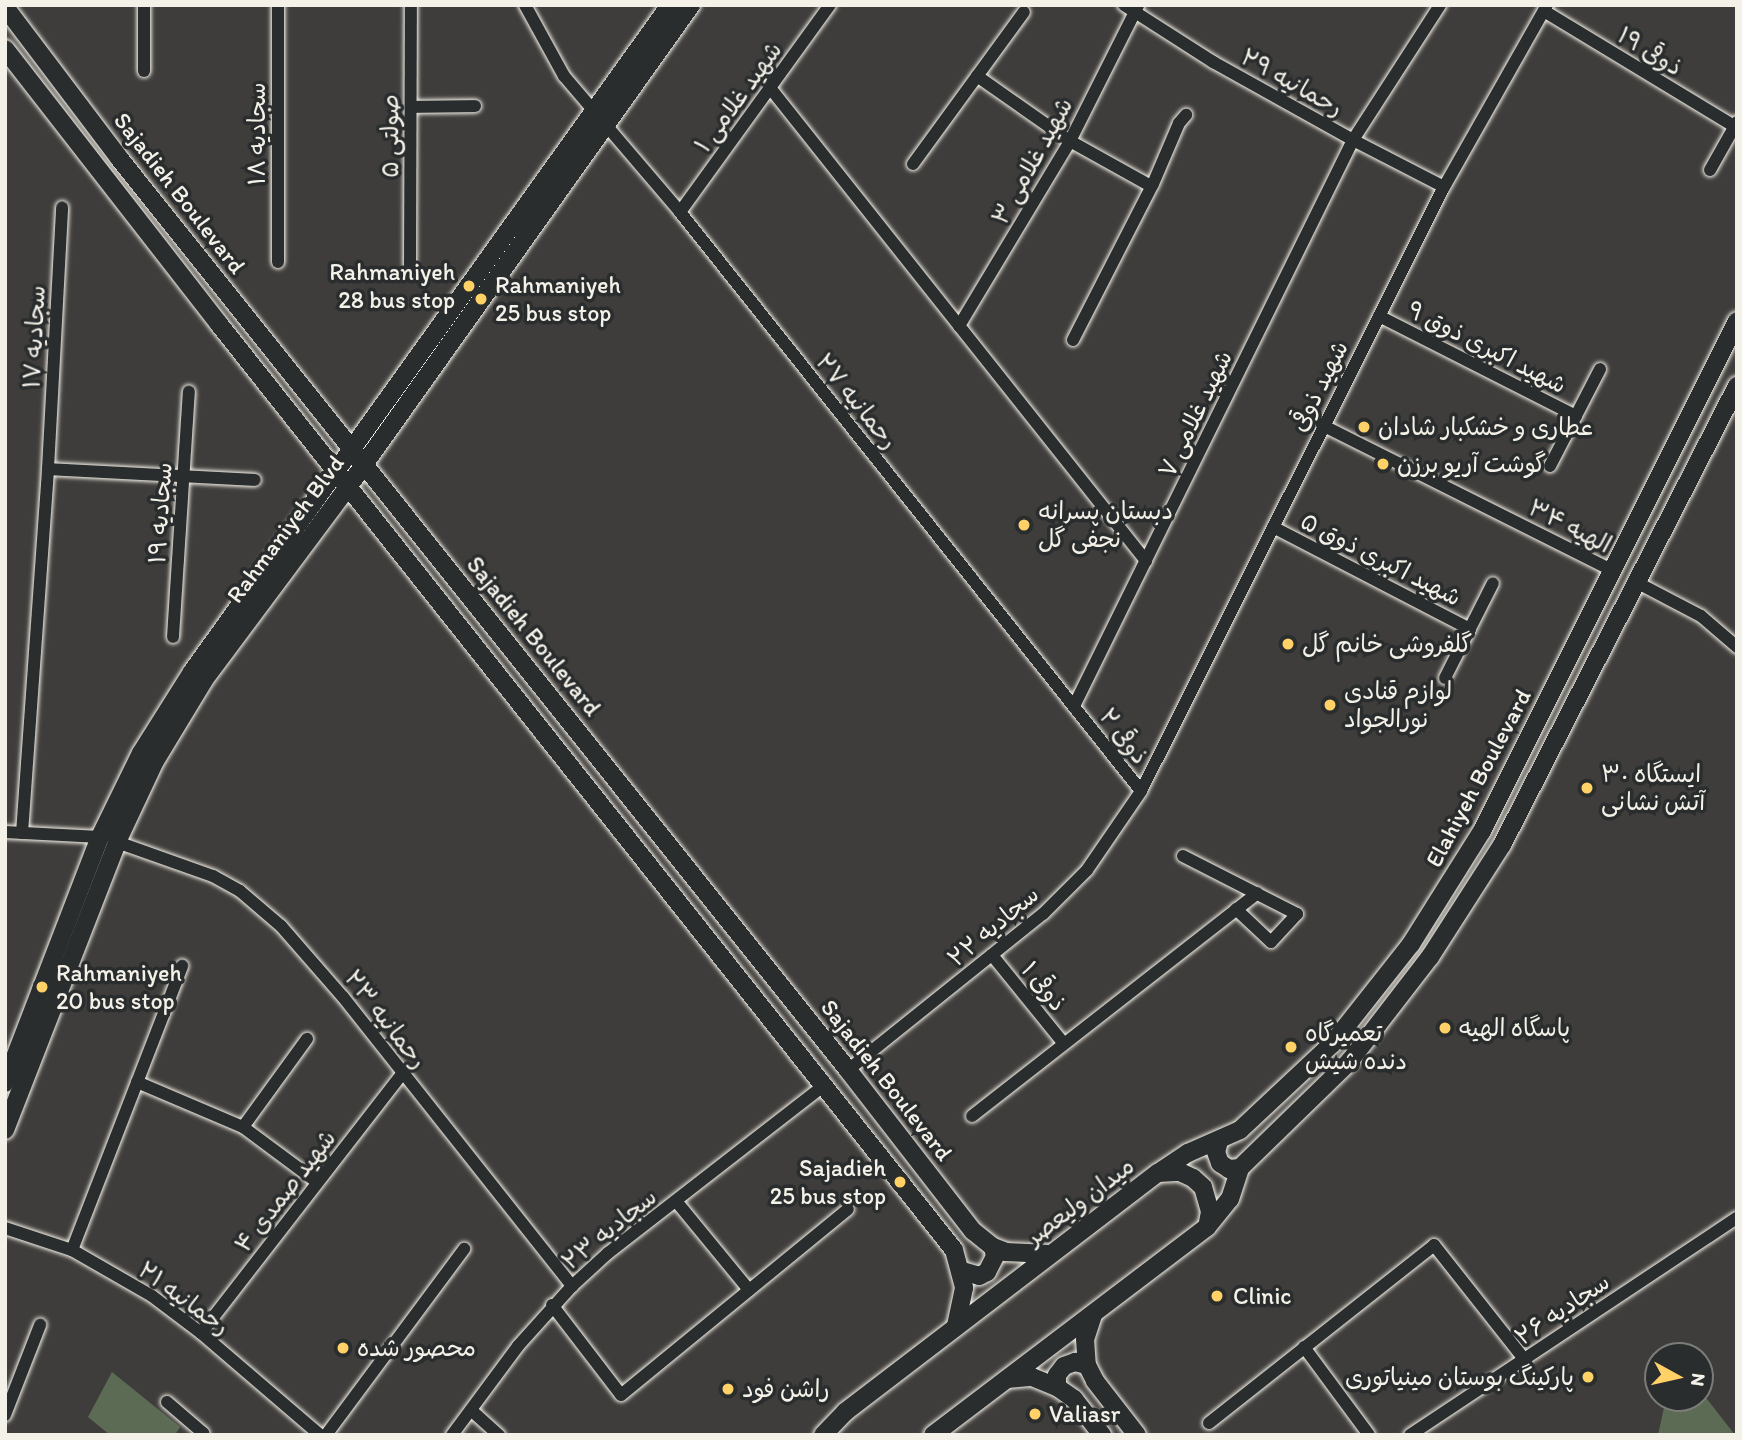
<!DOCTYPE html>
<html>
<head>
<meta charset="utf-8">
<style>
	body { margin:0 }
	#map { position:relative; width:1742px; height:1440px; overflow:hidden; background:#3f3d3b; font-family:Itim,"Playpen Sans Arabic",sans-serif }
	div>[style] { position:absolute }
	.green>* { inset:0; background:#5c6b53 }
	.roads { filter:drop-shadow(0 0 2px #f4f1e8) drop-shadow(0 0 2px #f4f1e8) }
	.street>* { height:12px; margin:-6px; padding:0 6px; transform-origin:6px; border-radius:6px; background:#2a2d2e }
	.secondary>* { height:18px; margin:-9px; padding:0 9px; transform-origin:9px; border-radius:9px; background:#2a2d2e }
	.dots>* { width:19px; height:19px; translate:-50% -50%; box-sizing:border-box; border:4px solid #2a2d2e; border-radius:50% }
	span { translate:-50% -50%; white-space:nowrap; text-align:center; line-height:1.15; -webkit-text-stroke:7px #2a2d2e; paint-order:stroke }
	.street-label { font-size:24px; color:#f4f1e8 }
	.poi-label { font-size:24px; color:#f4f1e8 }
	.right { translate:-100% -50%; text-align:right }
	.left { translate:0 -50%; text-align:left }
	.frame { position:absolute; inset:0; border:7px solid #f4f1e8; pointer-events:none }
	.north { position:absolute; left:1644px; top:1342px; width:70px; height:70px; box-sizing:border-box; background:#2a2d2e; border:2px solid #7b7b78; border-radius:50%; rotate:98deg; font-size:19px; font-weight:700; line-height:28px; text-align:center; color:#f4f1e8 }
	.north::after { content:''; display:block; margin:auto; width:24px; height:32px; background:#ffd166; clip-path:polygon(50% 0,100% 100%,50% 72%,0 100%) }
</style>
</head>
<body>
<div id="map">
	<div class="green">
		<div style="clip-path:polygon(112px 1372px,180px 1427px,175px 1435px,110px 1435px,88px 1417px)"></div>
		<div style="clip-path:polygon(1700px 1390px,1735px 1435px,1658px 1435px,1666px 1398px,1700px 1398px)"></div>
	</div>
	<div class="roads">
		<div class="street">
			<div style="left:278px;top:5px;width:257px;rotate:90deg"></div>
			<div style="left:525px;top:5px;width:81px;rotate:61.2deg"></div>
			<div style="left:564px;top:76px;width:179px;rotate:49.5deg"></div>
			<div style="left:680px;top:212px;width:740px;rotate:51.47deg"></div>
			<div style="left:1124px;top:5px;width:106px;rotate:32.6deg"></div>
			<div style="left:1213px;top:62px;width:160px;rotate:29.1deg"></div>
			<div style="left:1353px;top:140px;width:102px;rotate:27.3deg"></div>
			<div style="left:1544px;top:11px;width:222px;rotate:31.2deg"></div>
			<div style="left:144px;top:71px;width:66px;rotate:-90deg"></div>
			<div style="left:977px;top:76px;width:113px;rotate:35deg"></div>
			<div style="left:1070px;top:141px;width:93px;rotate:29.1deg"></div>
			<div style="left:771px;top:89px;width:603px;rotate:51.53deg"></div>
			<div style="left:411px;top:107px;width:64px;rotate:-0.9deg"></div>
			<div style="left:913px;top:164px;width:188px;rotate:-53.9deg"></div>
			<div style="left:1710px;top:170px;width:55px;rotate:-60.6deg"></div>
			<div style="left:680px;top:212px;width:256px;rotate:-54.1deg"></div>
			<div style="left:410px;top:266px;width:261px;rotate:-89.8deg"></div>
			<div style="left:1379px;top:316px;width:221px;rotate:26.9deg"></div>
			<div style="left:959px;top:326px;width:216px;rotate:-59deg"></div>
			<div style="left:1070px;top:141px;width:151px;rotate:-63.3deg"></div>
			<div style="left:1073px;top:340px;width:175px;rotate:-62.9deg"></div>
			<div style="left:1153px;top:184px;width:66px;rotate:-66.9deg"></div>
			<div style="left:1179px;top:123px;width:11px;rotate:-49deg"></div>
			<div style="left:1322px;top:425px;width:324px;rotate:26.6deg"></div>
			<div style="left:1550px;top:466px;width:109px;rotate:-62.7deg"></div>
			<div style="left:48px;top:469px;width:207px;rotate:3deg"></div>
			<div style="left:1273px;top:527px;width:222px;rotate:27.4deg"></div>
			<div style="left:1636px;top:582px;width:73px;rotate:27.6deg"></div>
			<div style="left:1701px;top:616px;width:48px;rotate:40.7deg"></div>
			<div style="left:173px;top:637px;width:246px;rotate:-86.3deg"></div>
			<div style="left:1445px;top:678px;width:106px;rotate:-63.2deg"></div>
			<div style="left:1074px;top:706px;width:631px;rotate:-63.76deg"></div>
			<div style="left:1353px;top:140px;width:161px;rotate:-57.2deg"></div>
			<div style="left:5px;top:832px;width:95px;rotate:3deg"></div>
			<div style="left:22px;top:833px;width:365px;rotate:-85.9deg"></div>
			<div style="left:48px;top:469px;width:262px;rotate:-86.9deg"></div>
			<div style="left:117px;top:842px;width:102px;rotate:19.5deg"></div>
			<div style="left:213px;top:876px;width:31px;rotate:29deg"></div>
			<div style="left:240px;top:891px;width:54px;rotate:40.5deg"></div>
			<div style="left:281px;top:926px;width:94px;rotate:48.9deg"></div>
			<div style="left:343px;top:997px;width:369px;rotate:51.6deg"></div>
			<div style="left:1183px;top:856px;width:128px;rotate:27deg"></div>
			<div style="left:1297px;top:914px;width:38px;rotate:133deg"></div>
			<div style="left:1271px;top:942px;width:48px;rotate:-136.7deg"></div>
			<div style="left:992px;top:955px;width:114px;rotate:51deg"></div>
			<div style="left:848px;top:1070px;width:250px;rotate:-38.7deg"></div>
			<div style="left:1043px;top:914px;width:62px;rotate:-45deg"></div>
			<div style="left:1087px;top:870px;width:96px;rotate:-55.6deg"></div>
			<div style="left:1141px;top:791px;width:676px;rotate:-63.36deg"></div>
			<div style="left:1444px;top:187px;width:209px;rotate:-60.5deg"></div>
			<div style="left:137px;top:1082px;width:115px;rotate:23deg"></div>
			<div style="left:243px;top:1127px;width:92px;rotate:36.6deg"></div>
			<div style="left:972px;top:1116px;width:362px;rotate:-38deg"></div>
			<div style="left:243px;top:1127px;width:109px;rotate:-54deg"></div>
			<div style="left:676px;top:1201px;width:115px;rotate:50.6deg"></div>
			<div style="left:5px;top:1228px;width:71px;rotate:18.2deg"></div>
			<div style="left:72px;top:1250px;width:92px;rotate:29.9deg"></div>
			<div style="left:152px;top:1296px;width:61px;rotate:37.1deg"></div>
			<div style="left:201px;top:1333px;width:157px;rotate:40.6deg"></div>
			<div style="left:72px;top:1250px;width:305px;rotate:-68.8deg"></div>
			<div style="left:552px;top:1305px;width:113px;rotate:52.5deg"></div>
			<div style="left:621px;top:1395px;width:293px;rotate:-39.3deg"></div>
			<div style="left:201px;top:1333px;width:328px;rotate:-52.2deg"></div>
			<div style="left:1304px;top:1347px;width:109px;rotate:53.5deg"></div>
			<div style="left:167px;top:1402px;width:48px;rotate:40.7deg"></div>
			<div style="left:203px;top:1433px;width:2px;rotate:117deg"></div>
			<div style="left:471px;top:1410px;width:38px;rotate:42deg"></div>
			<div style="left:5px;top:1415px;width:97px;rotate:-68.7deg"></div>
			<div style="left:1209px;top:1423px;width:287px;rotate:-38.3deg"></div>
			<div style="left:1434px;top:1245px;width:145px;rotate:51.7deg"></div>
			<div style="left:326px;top:1435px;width:232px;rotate:-53.4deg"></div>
			<div style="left:452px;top:1435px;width:111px;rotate:-53.4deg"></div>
			<div style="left:518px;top:1346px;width:81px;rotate:-48deg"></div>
			<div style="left:572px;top:1286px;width:49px;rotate:-42.5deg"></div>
			<div style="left:608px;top:1253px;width:272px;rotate:-37.8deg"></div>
			<div style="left:1410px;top:1435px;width:392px;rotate:-33.6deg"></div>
		</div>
		<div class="secondary">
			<div style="left:5px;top:7px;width:189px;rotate:52.9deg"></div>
			<div style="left:119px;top:158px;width:1168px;rotate:51.36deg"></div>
			<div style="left:848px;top:1070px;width:204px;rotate:52.2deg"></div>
			<div style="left:973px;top:1231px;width:26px;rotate:39deg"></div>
			<div style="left:993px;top:1247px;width:14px;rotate:21deg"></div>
			<div style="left:1006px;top:1252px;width:43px;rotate:2.7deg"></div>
			<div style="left:5px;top:49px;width:348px;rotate:52.1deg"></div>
			<div style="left:219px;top:324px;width:1182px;rotate:51.56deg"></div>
			<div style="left:954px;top:1250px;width:39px;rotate:75deg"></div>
			<div style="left:964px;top:1288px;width:39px;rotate:102deg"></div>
			<div style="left:5px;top:1083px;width:264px;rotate:-68.9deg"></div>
			<div style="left:100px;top:837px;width:93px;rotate:-64deg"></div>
			<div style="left:141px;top:753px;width:96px;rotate:-57.8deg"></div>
			<div style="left:192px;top:672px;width:821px;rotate:-54.37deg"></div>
			<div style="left:5px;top:1130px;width:309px;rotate:-68.7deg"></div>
			<div style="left:117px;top:842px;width:89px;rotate:-64.9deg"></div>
			<div style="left:155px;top:761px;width:95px;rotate:-58.8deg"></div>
			<div style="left:204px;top:680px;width:241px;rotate:-53.3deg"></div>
			<div style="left:348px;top:487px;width:592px;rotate:-54.56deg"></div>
			<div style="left:1219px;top:1141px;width:11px;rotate:105deg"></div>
			<div style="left:1216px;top:1152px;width:12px;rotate:70deg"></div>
			<div style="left:1220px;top:1163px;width:11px;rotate:34deg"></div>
			<div style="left:1229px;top:1169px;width:11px;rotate:-5deg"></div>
			<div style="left:1158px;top:1173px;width:22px;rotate:-3deg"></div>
			<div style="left:1180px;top:1172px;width:14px;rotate:25deg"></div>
			<div style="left:1193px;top:1178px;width:13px;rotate:42deg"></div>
			<div style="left:1203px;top:1187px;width:26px;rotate:74deg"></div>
			<div style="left:1210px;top:1212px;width:15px;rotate:101deg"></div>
			<div style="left:962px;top:1271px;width:18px;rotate:16deg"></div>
			<div style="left:979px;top:1276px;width:9px;rotate:-27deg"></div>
			<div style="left:987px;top:1272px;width:18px;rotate:-63deg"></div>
			<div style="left:995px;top:1256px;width:9px;rotate:-103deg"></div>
			<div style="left:1093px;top:1315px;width:25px;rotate:108deg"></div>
			<div style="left:1085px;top:1339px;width:26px;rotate:86deg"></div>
			<div style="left:1087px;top:1365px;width:18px;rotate:63deg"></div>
			<div style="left:1095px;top:1381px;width:68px;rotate:52.1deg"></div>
			<div style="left:1007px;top:1379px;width:25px;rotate:-5deg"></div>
			<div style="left:1032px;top:1377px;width:27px;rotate:22deg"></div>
			<div style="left:1057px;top:1387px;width:21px;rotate:35deg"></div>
			<div style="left:1074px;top:1399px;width:46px;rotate:52.1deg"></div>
			<div style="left:1057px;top:1387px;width:12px;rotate:-90deg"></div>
			<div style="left:1057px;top:1375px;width:11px;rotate:-52deg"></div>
			<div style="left:1064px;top:1366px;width:12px;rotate:-20deg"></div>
			<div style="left:1075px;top:1362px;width:12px;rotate:14deg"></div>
			<div style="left:823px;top:1435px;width:32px;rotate:-46deg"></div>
			<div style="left:845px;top:1412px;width:394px;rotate:-37.4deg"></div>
			<div style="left:1158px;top:1173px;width:36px;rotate:-34deg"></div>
			<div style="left:1188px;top:1153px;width:57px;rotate:-23.9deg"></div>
			<div style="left:1240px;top:1130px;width:126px;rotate:-43.1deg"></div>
			<div style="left:1332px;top:1044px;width:127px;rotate:-51.7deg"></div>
			<div style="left:1411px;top:944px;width:133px;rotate:-57.9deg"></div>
			<div style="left:1482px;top:831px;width:570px;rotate:-63.43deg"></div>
			<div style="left:933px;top:1435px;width:344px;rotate:-37.2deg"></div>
			<div style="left:1207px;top:1227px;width:36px;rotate:-51deg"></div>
			<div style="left:1230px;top:1199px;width:33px;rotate:-72deg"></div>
			<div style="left:1240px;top:1168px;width:152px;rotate:-44.2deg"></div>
			<div style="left:1349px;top:1062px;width:133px;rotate:-52.4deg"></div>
			<div style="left:1430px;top:957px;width:133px;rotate:-57.3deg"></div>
			<div style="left:1502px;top:845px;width:516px;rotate:-62.89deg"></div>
		</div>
	</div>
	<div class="dots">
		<div style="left:469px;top:286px;background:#ffd166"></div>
		<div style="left:481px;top:299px;background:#ffd166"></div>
		<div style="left:1364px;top:427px;background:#ffd166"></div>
		<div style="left:1383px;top:464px;background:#ffd166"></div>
		<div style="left:1024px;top:525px;background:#ffd166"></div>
		<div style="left:1288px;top:644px;background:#ffd166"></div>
		<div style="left:1330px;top:705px;background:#ffd166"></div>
		<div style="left:1587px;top:788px;background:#ffd166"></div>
		<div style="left:42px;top:987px;background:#ffd166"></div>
		<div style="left:1445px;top:1028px;background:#ffd166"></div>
		<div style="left:1291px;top:1047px;background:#ffd166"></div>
		<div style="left:900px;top:1182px;background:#ffd166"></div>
		<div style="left:1217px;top:1296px;background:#ffd166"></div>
		<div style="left:343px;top:1348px;background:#ffd166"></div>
		<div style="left:1588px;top:1377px;background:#ffd166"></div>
		<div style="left:728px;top:1389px;background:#ffd166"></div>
		<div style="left:1035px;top:1414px;background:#ffd166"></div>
	</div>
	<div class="street-label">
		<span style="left:1650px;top:51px;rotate:31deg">ذوقی ۱۹</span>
		<span style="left:1292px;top:82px;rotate:29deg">رحمانیه ۲۹</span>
		<span style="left:738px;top:97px;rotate:-54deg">شهید غلامی ۱</span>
		<span style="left:257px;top:134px;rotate:-90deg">سجادیه ۱۸</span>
		<span style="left:390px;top:136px;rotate:-90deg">صولتی ۵</span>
		<span style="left:1032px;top:161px;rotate:-61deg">شهید غلامی ۳</span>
		<span style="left:180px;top:193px;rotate:52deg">Sajadieh Boulevard</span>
		<span style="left:34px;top:337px;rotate:-87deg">سجادیه ۱۷</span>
		<span style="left:1487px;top:347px;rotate:27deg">شهید اکبری ذوق ۹</span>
		<span style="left:1319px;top:386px;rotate:-63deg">شهید ذوقی</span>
		<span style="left:857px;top:401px;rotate:51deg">رحمانیه ۲۷</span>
		<span style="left:1195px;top:414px;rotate:-64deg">شهید غلامی ۷</span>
		<span style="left:160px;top:513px;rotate:-86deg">سجادیه ۱۹</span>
		<span style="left:1570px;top:526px;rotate:27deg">الهیه ۳۴</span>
		<span style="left:285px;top:529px;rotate:-53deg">Rahmaniyeh Blvd</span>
		<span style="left:1381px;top:559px;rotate:27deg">شهید اکبری ذوق ۵</span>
		<span style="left:534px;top:636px;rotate:51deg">Sajadieh Boulevard</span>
		<span style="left:1124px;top:736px;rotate:52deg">ذوقی ۲</span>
		<span style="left:1478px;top:778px;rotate:-62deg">Elahiyeh Boulevard</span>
		<span style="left:993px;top:926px;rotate:-40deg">سجادیه ۲۲</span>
		<span style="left:1044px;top:986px;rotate:51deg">ذوقی ۱</span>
		<span style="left:386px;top:1019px;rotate:52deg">رحمانیه ۲۳</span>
		<span style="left:887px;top:1080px;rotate:52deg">Sajadieh Boulevard</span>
		<span style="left:285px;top:1191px;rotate:-52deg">شهید صمدی ۴</span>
		<span style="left:1080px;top:1201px;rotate:-37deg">میدان ولیعصر</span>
		<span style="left:609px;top:1229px;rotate:-39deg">سجادیه ۲۳</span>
		<span style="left:184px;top:1298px;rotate:36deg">رحمانیه ۲۱</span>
		<span style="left:1562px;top:1309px;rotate:-34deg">سجادیه ۲۶</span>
	</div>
	<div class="poi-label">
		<span class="right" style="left:455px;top:286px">Rahmaniyeh<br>28 bus stop</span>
		<span class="left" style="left:495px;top:299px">Rahmaniyeh<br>25 bus stop</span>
		<span class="left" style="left:1378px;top:427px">عطاری و خشکبار شادان</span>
		<span class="left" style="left:1397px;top:464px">گوشت آریو برزن</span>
		<span class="left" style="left:1038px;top:525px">دبستان پسرانه<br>نجفی گل</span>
		<span class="left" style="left:1302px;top:644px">گلفروشی خانم گل</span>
		<span class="left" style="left:1344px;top:705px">لوازم قنادی<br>نورالجواد</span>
		<span class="left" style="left:1601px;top:788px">ایستگاه ۳۰<br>آتش نشانی</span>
		<span class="left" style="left:56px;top:987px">Rahmaniyeh<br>20 bus stop</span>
		<span class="left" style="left:1459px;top:1028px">پاسگاه الهیه</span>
		<span class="left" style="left:1305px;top:1047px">تعمیرگاه<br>دنده شیش</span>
		<span class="right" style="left:886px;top:1182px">Sajadieh<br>25 bus stop</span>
		<span class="left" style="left:1233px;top:1296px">Clinic</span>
		<span class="left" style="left:357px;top:1348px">محصور شده</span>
		<span class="right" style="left:1574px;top:1377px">پارکینگ بوستان مینیاتوری</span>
		<span class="left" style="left:742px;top:1389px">راشن فود</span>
		<span class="left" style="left:1049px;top:1414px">Valiasr</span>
	</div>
	<div class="frame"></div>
	<div class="north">N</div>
</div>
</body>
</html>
